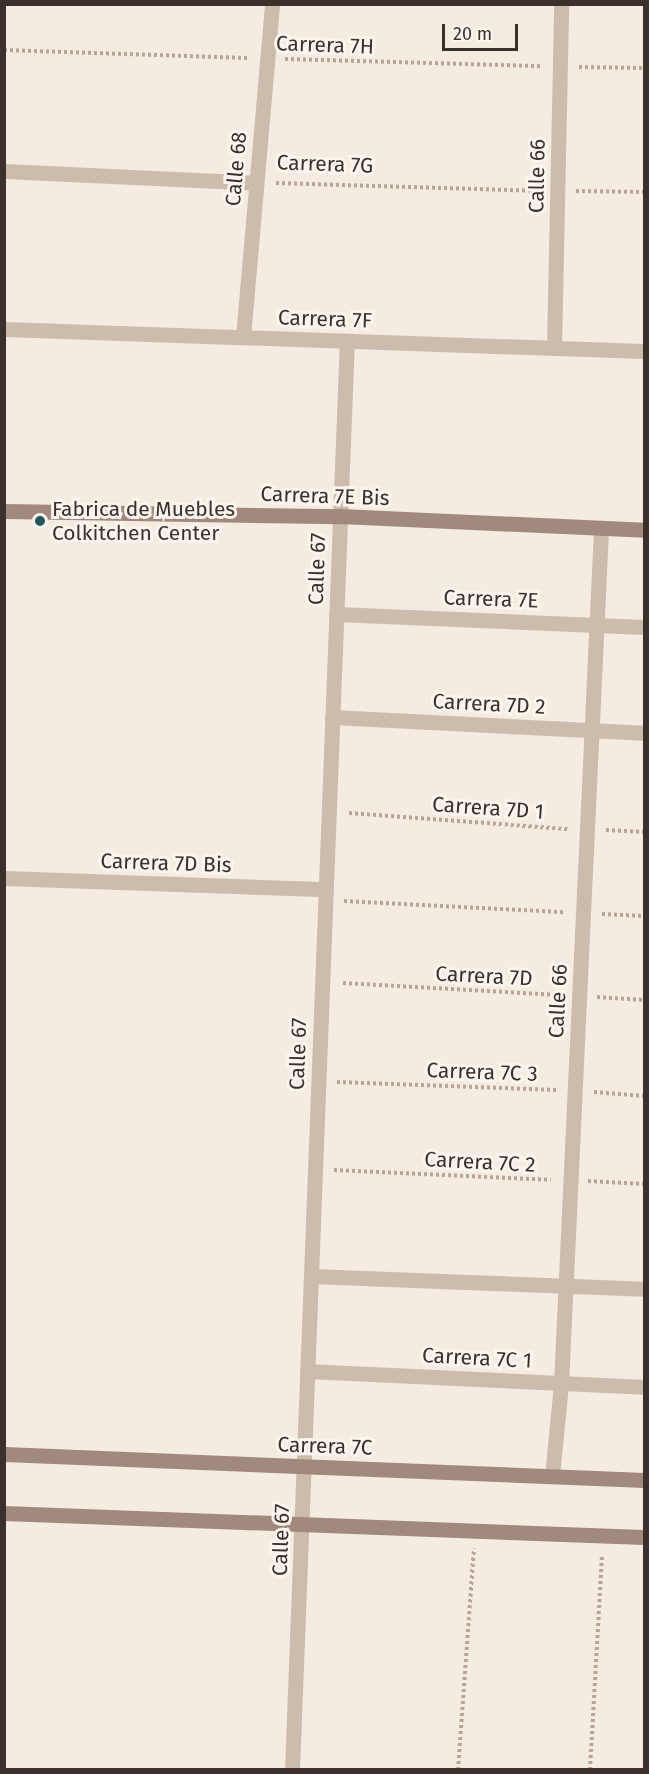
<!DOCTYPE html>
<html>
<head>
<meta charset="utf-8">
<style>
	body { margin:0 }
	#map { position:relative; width:649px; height:1774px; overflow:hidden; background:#f4ebe1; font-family:"Fira Sans",sans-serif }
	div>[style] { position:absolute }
	.path>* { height:4px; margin-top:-2px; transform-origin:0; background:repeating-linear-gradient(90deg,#b9a596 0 3px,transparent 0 6px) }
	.street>* { height:15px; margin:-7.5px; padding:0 7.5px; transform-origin:7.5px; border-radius:7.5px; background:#cdbbac }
	.secondary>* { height:15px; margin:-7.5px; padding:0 7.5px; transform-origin:7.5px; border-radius:7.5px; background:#a18a7d }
	.dots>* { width:16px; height:16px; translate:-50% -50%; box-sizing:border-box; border:3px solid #fbf5ee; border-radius:50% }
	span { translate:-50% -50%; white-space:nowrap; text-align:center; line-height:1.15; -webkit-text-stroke:6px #fbf5ee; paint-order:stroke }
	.street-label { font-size:21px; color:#3b302b }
	.poi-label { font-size:21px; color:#3b302b }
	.left { translate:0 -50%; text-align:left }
	.frame { position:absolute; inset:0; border:6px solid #3b302b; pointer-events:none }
	.scale { position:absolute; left:442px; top:24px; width:76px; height:27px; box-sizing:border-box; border:3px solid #3b302b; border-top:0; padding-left:8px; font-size:18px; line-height:21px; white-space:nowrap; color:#3b302b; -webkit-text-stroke:4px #fbf5ee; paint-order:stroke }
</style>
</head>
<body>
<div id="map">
	<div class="path">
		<div style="left:4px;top:50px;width:244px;rotate:1.9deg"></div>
		<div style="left:285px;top:59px;width:257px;rotate:1.6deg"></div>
		<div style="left:579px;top:67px;width:65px;rotate:0.9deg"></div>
		<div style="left:276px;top:183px;width:263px;rotate:1.7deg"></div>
		<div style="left:576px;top:191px;width:68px;rotate:0.8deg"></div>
		<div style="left:349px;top:813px;width:221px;rotate:4.2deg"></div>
		<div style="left:606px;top:830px;width:38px;rotate:3deg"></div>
		<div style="left:344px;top:901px;width:220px;rotate:2.9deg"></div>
		<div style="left:602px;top:914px;width:42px;rotate:2.7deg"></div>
		<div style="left:343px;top:983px;width:217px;rotate:3.2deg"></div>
		<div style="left:597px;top:997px;width:47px;rotate:3.7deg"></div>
		<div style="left:337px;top:1082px;width:220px;rotate:2.1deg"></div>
		<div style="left:594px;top:1092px;width:50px;rotate:4.6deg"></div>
		<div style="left:334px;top:1170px;width:217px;rotate:2.6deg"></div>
		<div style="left:588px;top:1181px;width:56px;rotate:3.1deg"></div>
		<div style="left:458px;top:1770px;width:222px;rotate:-85.9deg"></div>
		<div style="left:590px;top:1770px;width:215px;rotate:-86.8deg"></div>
	</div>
	<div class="street">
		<div style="left:4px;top:171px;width:252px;rotate:2.7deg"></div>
		<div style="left:4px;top:329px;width:640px;rotate:1.97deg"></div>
		<div style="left:243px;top:337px;width:334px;rotate:-85deg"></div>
		<div style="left:554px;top:348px;width:344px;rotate:-88.8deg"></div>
		<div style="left:336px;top:614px;width:308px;rotate:2.4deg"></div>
		<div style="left:332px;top:717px;width:312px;rotate:2.9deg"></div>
		<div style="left:4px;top:878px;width:322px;rotate:2deg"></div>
		<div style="left:311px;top:1276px;width:333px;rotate:2.2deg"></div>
		<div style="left:307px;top:1371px;width:337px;rotate:2.7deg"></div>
		<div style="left:552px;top:1476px;width:92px;rotate:-84.4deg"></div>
		<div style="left:561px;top:1384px;width:857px;rotate:-87.32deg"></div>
		<div style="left:292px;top:1770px;width:1430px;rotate:-87.8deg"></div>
	</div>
	<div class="secondary">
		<div style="left:4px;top:511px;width:336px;rotate:0.9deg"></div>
		<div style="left:340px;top:516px;width:304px;rotate:2.6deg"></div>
		<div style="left:4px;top:1454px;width:641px;rotate:2.33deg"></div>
		<div style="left:4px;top:1513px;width:640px;rotate:2.15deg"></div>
	</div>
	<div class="dots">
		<div style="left:40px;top:521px;background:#1f5a5e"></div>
	</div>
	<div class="street-label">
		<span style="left:325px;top:45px;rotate:2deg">Carrera 7H</span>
		<span style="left:325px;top:164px;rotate:2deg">Carrera 7G</span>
		<span style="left:236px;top:169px;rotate:-85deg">Calle 68</span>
		<span style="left:537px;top:176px;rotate:-89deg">Calle 66</span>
		<span style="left:325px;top:319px;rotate:2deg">Carrera 7F</span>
		<span style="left:325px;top:496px;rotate:2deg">Carrera 7E Bis</span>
		<span style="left:317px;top:569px;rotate:-88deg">Calle 67</span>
		<span style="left:491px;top:599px;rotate:2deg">Carrera 7E</span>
		<span style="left:489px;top:704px;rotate:3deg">Carrera 7D 2</span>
		<span style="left:488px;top:808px;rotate:4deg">Carrera 7D 1</span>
		<span style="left:166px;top:863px;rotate:2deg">Carrera 7D Bis</span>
		<span style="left:484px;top:976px;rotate:3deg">Carrera 7D</span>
		<span style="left:558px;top:1001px;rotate:-87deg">Calle 66</span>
		<span style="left:298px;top:1054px;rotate:-88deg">Calle 67</span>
		<span style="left:482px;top:1072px;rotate:2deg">Carrera 7C 3</span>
		<span style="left:480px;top:1162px;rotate:3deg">Carrera 7C 2</span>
		<span style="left:477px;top:1358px;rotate:3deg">Carrera 7C 1</span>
		<span style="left:325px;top:1446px;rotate:2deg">Carrera 7C</span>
		<span style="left:281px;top:1540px;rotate:-88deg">Calle 67</span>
	</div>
	<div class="poi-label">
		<span class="left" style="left:52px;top:521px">Fabrica de Muebles<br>Colkitchen Center</span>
	</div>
	<div class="frame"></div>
	<div class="scale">20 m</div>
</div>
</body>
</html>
